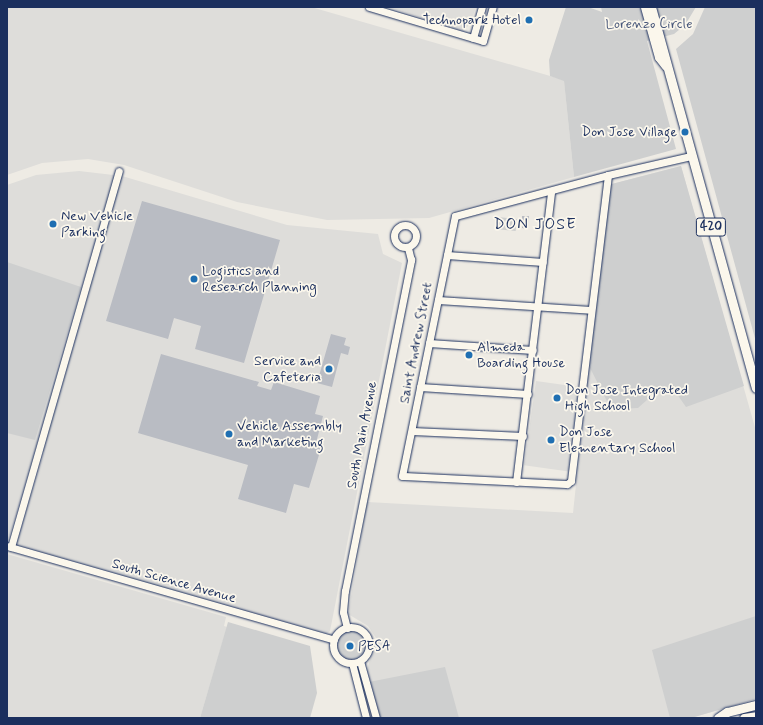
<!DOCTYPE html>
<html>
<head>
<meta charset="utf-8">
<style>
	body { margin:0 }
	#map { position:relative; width:763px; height:725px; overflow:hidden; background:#eeebe4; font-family:Mynerve,sans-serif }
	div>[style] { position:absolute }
	.built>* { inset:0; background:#deddda; transform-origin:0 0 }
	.green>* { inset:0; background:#cecfcf; transform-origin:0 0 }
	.round { border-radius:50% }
	.building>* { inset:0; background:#b9bcc3 }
	.roads { filter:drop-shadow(0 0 1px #1b2f5e) drop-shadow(0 0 1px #1b2f5e) }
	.minor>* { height:7px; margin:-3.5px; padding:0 3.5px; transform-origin:3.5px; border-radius:3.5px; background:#fbf7ec }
	.minor>.ring { margin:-3.5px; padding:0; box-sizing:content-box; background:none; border:7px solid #fbf7ec; border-radius:50% }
	.major>* { height:9px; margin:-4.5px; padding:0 4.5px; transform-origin:4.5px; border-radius:4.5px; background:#fbf7ec }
	.dots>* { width:11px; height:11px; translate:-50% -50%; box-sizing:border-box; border:2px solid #fbf7ec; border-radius:50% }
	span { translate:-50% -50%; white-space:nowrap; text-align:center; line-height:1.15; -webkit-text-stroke:3.5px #fbf7ec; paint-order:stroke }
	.shield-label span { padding:1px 3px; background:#fbf7ec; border:1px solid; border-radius:3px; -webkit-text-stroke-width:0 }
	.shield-label { font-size:13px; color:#1b2f5e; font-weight:700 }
	.poi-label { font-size:14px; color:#1b2f5e }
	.right { translate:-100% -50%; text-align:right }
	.left { translate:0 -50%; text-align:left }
	.park-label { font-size:14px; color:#48577a }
	.street-label { font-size:14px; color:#1b2f5e }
	.quarter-label { font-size:16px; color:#1b2f5e; letter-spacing:1px }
	.frame { position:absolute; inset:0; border:8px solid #1b2f5e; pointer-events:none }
</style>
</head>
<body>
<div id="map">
	<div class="built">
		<div style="clip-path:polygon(7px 7px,311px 7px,564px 80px,574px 177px,429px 218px,327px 220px,237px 202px,124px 165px,88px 159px,42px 163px,7px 175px)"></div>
		<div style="clip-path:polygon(387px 7px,476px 7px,470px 24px,463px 31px)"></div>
		<div style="clip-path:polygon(681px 166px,756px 431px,756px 699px,691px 718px,379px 718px,366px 674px,376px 638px,368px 626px,348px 614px,367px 502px,573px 513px,608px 185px)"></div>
		<div style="clip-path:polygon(79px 171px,122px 176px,287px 225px,378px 234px,383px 254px,402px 263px,330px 631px,322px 637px,16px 545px,44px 452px,36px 451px,7px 544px,7px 185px,36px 175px)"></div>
		<div style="left:536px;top:381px;width:45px;height:85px;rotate:8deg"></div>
		<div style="clip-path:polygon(7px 554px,226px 617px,224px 626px,227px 627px,200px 718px,7px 718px)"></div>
	</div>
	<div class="green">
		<div style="clip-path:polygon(566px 7px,588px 7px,602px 12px,601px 7px,696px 7px,685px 25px,674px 34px,647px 41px,676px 149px,574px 177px,564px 81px,550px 76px,549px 60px)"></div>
		<div style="clip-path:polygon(705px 7px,756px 7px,756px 342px,676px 49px,693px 34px)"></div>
		<div style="clip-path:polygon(681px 166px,744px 386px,686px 407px,672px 387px,657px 391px,638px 408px,611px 409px,589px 366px,608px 185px)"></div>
		<div style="left:497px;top:217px;width:20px;height:12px;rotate:6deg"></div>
		<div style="clip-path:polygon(7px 262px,81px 287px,35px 440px,7px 433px)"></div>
		<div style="clip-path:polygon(756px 616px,756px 699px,691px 718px,670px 718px,652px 650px)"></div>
		<div style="clip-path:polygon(228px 622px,310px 646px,317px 693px,310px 718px,200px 718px)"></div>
		<div class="round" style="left:336px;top:630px;width:30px;height:30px"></div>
		<div style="clip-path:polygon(445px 667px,459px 718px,379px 718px,369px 682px)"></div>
	</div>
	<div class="building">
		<div style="clip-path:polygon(142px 201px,280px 240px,244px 363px,195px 349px,201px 326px,174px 318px,168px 339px,106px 321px)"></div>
		<div style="clip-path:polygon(522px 216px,529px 216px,528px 229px,522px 228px)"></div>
		<div style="clip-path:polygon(331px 334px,346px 338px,344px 345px,350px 347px,348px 355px,341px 353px,332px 387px,317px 383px)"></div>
		<div style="clip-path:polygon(161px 354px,259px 382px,257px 386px,271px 390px,274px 382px,320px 396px,315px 414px,323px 416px,316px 443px,322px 445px,309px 488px,294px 484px,286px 513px,238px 499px,248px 465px,138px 433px)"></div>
	</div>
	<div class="roads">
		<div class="minor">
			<div style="left:369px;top:7px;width:119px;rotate:16.6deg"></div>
			<div style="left:483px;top:41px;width:35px;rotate:-74deg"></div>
			<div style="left:473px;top:38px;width:32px;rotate:-74deg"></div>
			<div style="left:608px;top:175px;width:308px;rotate:96.9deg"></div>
			<div style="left:571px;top:481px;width:5px;rotate:143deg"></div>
			<div style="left:567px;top:484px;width:165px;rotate:-177.2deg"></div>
			<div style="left:402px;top:476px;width:265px;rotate:-78.5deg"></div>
			<div style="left:455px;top:216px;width:158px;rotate:-15deg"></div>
			<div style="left:608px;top:175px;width:85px;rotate:-12.9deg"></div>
			<div class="ring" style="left:394px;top:225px;width:15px;height:15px"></div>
			<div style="left:447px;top:255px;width:96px;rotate:4.2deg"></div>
			<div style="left:438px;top:300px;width:153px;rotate:3.7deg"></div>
			<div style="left:429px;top:343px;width:104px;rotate:3.9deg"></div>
			<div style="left:420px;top:387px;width:108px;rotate:3.7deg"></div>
			<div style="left:412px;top:431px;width:111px;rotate:2.6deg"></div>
			<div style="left:516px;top:482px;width:292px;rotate:-83.1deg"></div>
			<div style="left:7px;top:546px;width:340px;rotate:16deg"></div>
			<div style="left:11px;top:547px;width:391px;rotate:-74deg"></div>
			<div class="ring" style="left:333px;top:627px;width:29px;height:29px"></div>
			<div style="left:347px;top:628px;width:16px;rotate:-104deg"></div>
			<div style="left:343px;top:612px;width:21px;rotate:-85deg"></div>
			<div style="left:345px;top:591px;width:338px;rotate:-78.7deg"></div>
			<div style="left:411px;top:260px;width:12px;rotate:-104deg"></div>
			<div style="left:360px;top:661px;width:59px;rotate:74.3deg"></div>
			<div style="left:352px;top:663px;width:57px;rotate:75.7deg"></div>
		</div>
		<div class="major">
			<div style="left:645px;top:7px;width:52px;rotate:74.4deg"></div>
			<div style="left:659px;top:57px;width:11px;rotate:52deg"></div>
			<div style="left:651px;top:7px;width:395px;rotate:74.6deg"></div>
			<div style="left:718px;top:718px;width:11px;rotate:-34deg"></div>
			<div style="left:727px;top:712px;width:30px;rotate:-14deg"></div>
			<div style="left:744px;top:718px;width:12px;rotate:-9deg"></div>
		</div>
	</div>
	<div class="dots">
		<div style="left:529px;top:20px;background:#1f6fb2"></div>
		<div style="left:685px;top:132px;background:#1f6fb2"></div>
		<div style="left:53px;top:224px;background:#1f6fb2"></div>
		<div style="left:194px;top:279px;background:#1f6fb2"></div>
		<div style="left:469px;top:355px;background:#1f6fb2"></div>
		<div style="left:329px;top:369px;background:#1f6fb2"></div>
		<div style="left:557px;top:398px;background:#1f6fb2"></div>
		<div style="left:229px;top:434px;background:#1f6fb2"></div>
		<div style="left:551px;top:440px;background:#1f6fb2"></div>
		<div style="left:350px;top:646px;background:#1f6fb2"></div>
	</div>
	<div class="shield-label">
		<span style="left:711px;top:227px">420</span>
	</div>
	<div class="poi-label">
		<span class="right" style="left:521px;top:20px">Technopark Hotel</span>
		<span class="right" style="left:677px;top:132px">Don Jose Village</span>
		<span class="left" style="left:61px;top:224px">New Vehicle<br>Parking</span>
		<span class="left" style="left:202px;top:279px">Logistics and<br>Research Planning</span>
		<span class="left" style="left:477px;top:355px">Almeda<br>Boarding House</span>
		<span class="right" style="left:321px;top:369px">Service and<br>Cafeteria</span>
		<span class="left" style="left:565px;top:398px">Don Jose Integrated<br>High School</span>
		<span class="left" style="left:237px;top:434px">Vehicle Assembly<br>and Marketing</span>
		<span class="left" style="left:559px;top:440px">Don Jose<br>Elementary School</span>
		<span class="left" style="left:358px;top:646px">PESA</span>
	</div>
	<div class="park-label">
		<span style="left:649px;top:24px">Lorenzo Circle</span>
	</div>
	<div class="street-label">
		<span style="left:416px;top:343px;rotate:-79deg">Saint Andrew Street</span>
		<span style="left:362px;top:435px;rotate:-79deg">South Main Avenue</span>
		<span style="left:174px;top:581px;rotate:16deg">South Science Avenue</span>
	</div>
	<div class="quarter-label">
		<span style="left:535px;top:225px">DON JOSE</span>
	</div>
	<div class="frame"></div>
</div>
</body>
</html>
